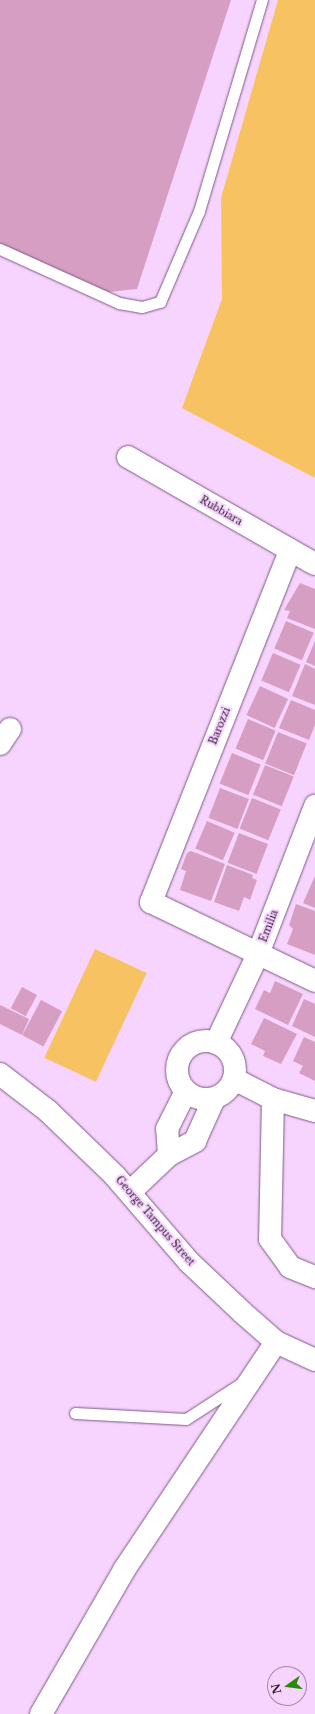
<!DOCTYPE html>
<html>
<head>
<meta charset="utf-8">
<style>
	body { margin:0 }
	#map { position:relative; width:315px; height:1714px; overflow:hidden; background:#f7d4fe; font-family:"Libre Baskerville",serif }
	div>[style] { position:absolute }
	.green>* { inset:0; background:#f7c262; transform-origin:0 0 }
	.building>* { inset:0; background:#d79ec3; transform-origin:0 0 }
	.roads { filter:drop-shadow(0 0 1px #7e5885) drop-shadow(0 0 1px #7e5885) }
	.lane>* { height:11px; margin:-5.5px; padding:0 5.5px; transform-origin:5.5px; border-radius:5.5px; background:#fff }
	.street>* { height:22px; margin:-11px; padding:0 11px; transform-origin:11px; border-radius:11px; background:#fff }
	.street>.ring { margin:-11px; padding:0; box-sizing:content-box; background:none; border:22px solid #fff; border-radius:50% }
	span { translate:-50% -50%; white-space:nowrap; text-align:center; line-height:1.15; -webkit-text-stroke:4px #f7d4fe; paint-order:stroke }
	.street-label { font-size:10px; color:#27182a }
	.north { position:absolute; left:267px; top:1666px; width:40px; height:40px; box-sizing:border-box; background:#f7d4fe; border:1px solid #a489a9; border-radius:50%; rotate:256deg; font-size:11px; font-weight:700; line-height:16px; text-align:center; color:#27182a }
	.north::after { content:''; display:block; margin:auto; width:14px; height:18px; background:#268c05; clip-path:polygon(50% 0,100% 100%,50% 72%,0 100%) }
</style>
</head>
<body>
<div id="map">
	<div class="green">
		<div style="clip-path:polygon(278px 0,315px 0,315px 478px,182px 408px,222px 299px,221px 198px)"></div>
		<div style="left:95px;top:949px;width:57px;height:120px;rotate:25deg"></div>
	</div>
	<div class="building">
		<div style="clip-path:polygon(0 0,231px 0,137px 289px,109px 292px,0 243px)"></div>
		<div style="clip-path:polygon(300px 583px,315px 589px,315px 629px,287px 618px,290px 611px,284px 610px)"></div>
		<div style="left:286px;top:621px;width:30px;height:30px;rotate:23deg"></div>
		<div style="clip-path:polygon(315px 641px,315px 666px,306px 662px)"></div>
		<div style="left:273px;top:653px;width:30px;height:30px;rotate:23deg"></div>
		<div style="clip-path:polygon(305px 664px,315px 669px,315px 705px,292px 696px)"></div>
		<div style="left:260px;top:686px;width:31px;height:32px;rotate:25deg"></div>
		<div style="clip-path:polygon(291px 700px,315px 710px,315px 725px,309px 740px,279px 728px)"></div>
		<div style="left:248px;top:719px;width:30px;height:32px;rotate:23deg"></div>
		<div style="left:278px;top:732px;width:31px;height:34px;rotate:22deg"></div>
		<div style="left:232px;top:753px;width:31px;height:33px;rotate:22deg"></div>
		<div style="left:265px;top:765px;width:31px;height:32px;rotate:22deg"></div>
		<div style="left:220px;top:788px;width:31px;height:32px;rotate:21deg"></div>
		<div style="left:252px;top:798px;width:31px;height:33px;rotate:22deg"></div>
		<div style="left:207px;top:821px;width:30px;height:30px;rotate:23deg"></div>
		<div style="left:239px;top:833px;width:31px;height:32px;rotate:21deg"></div>
		<div style="clip-path:polygon(191px 851px,225px 864px,211px 901px,180px 890px,186px 871px,181px 869px,187px 853px)"></div>
		<div style="clip-path:polygon(227px 865px,253px 875px,252px 878px,257px 880px,250px 900px,244px 897px,239px 911px,214px 902px)"></div>
		<div style="clip-path:polygon(315px 876px,315px 908px,303px 903px)"></div>
		<div style="clip-path:polygon(296px 904px,315px 911px,315px 955px,287px 944px,293px 929px,289px 925px)"></div>
		<div style="clip-path:polygon(275px 981px,303px 994px,288px 1025px,255px 1009px,264px 990px,270px 993px)"></div>
		<div style="left:22px;top:987px;width:17px;height:24px;rotate:28deg"></div>
		<div style="clip-path:polygon(304px 999px,315px 1004px,315px 1037px,292px 1026px)"></div>
		<div style="left:41px;top:1000px;width:24px;height:40px;rotate:28deg"></div>
		<div style="clip-path:polygon(0 1005px,29px 1019px,22px 1035px,0 1024px)"></div>
		<div style="clip-path:polygon(264px 1018px,297px 1034px,281px 1064px,263px 1056px,265px 1051px,251px 1044px)"></div>
		<div style="clip-path:polygon(304px 1037px,315px 1042px,315px 1081px,299px 1073px,303px 1066px,293px 1061px)"></div>
	</div>
	<div class="roads">
		<div class="lane">
			<div style="left:0;top:249px;width:131px;rotate:24.4deg"></div>
			<div style="left:119px;top:303px;width:23px;rotate:10deg"></div>
			<div style="left:142px;top:307px;width:19px;rotate:-16deg"></div>
			<div style="left:160px;top:302px;width:99px;rotate:-66.8deg"></div>
			<div style="left:199px;top:211px;width:220px;rotate:-73.4deg"></div>
			<div style="left:75px;top:1413px;width:111px;rotate:3.1deg"></div>
			<div style="left:186px;top:1419px;width:72px;rotate:-33deg"></div>
		</div>
		<div class="street">
			<div style="left:128px;top:457px;width:215px;rotate:29.8deg"></div>
			<div style="left:290px;top:551px;width:378px;rotate:111.6deg"></div>
			<div style="left:151px;top:902px;width:182px;rotate:25.7deg"></div>
			<div style="left:0;top:744px;width:18px;rotate:-56deg"></div>
			<div class="ring" style="left:177px;top:1041px;width:36px;height:36px"></div>
			<div style="left:216px;top:1043px;width:98px;rotate:-64.7deg"></div>
			<div style="left:258px;top:954px;width:159px;rotate:-68.9deg"></div>
			<div style="left:0;top:1074px;width:61px;rotate:37.6deg"></div>
			<div style="left:48px;top:1111px;width:93px;rotate:44.1deg"></div>
			<div style="left:115px;top:1176px;width:113px;rotate:49.3deg"></div>
			<div style="left:189px;top:1262px;width:74px;rotate:43.4deg"></div>
			<div style="left:243px;top:1313px;width:44px;rotate:41.3deg"></div>
			<div style="left:276px;top:1342px;width:43px;rotate:24.8deg"></div>
			<div style="left:234px;top:1079px;width:44px;rotate:27.1deg"></div>
			<div style="left:273px;top:1099px;width:44px;rotate:15.9deg"></div>
			<div style="left:273px;top:1099px;width:140px;rotate:91.2deg"></div>
			<div style="left:270px;top:1239px;width:34px;rotate:54deg"></div>
			<div style="left:290px;top:1267px;width:27px;rotate:22deg"></div>
			<div style="left:169px;top:1155px;width:26px;rotate:-94deg"></div>
			<div style="left:167px;top:1129px;width:42px;rotate:-63.4deg"></div>
			<div style="left:130px;top:1192px;width:54px;rotate:-43.5deg"></div>
			<div style="left:169px;top:1155px;width:30px;rotate:-28deg"></div>
			<div style="left:195px;top:1141px;width:46px;rotate:-65.7deg"></div>
			<div style="left:41px;top:1714px;width:166px;rotate:-60deg"></div>
			<div style="left:124px;top:1570px;width:274px;rotate:-56.3deg"></div>
		</div>
	</div>
	<div class="street-label">
		<span style="left:221px;top:511px;rotate:30deg">Rubbiara</span>
		<span style="left:220px;top:726px;rotate:-68deg">Barozzi</span>
		<span style="left:269px;top:926px;rotate:-69deg">Emilia</span>
		<span style="left:155px;top:1221px;rotate:49deg">George Tampus Street</span>
	</div>
	<div class="north">N</div>
</div>
</body>
</html>
